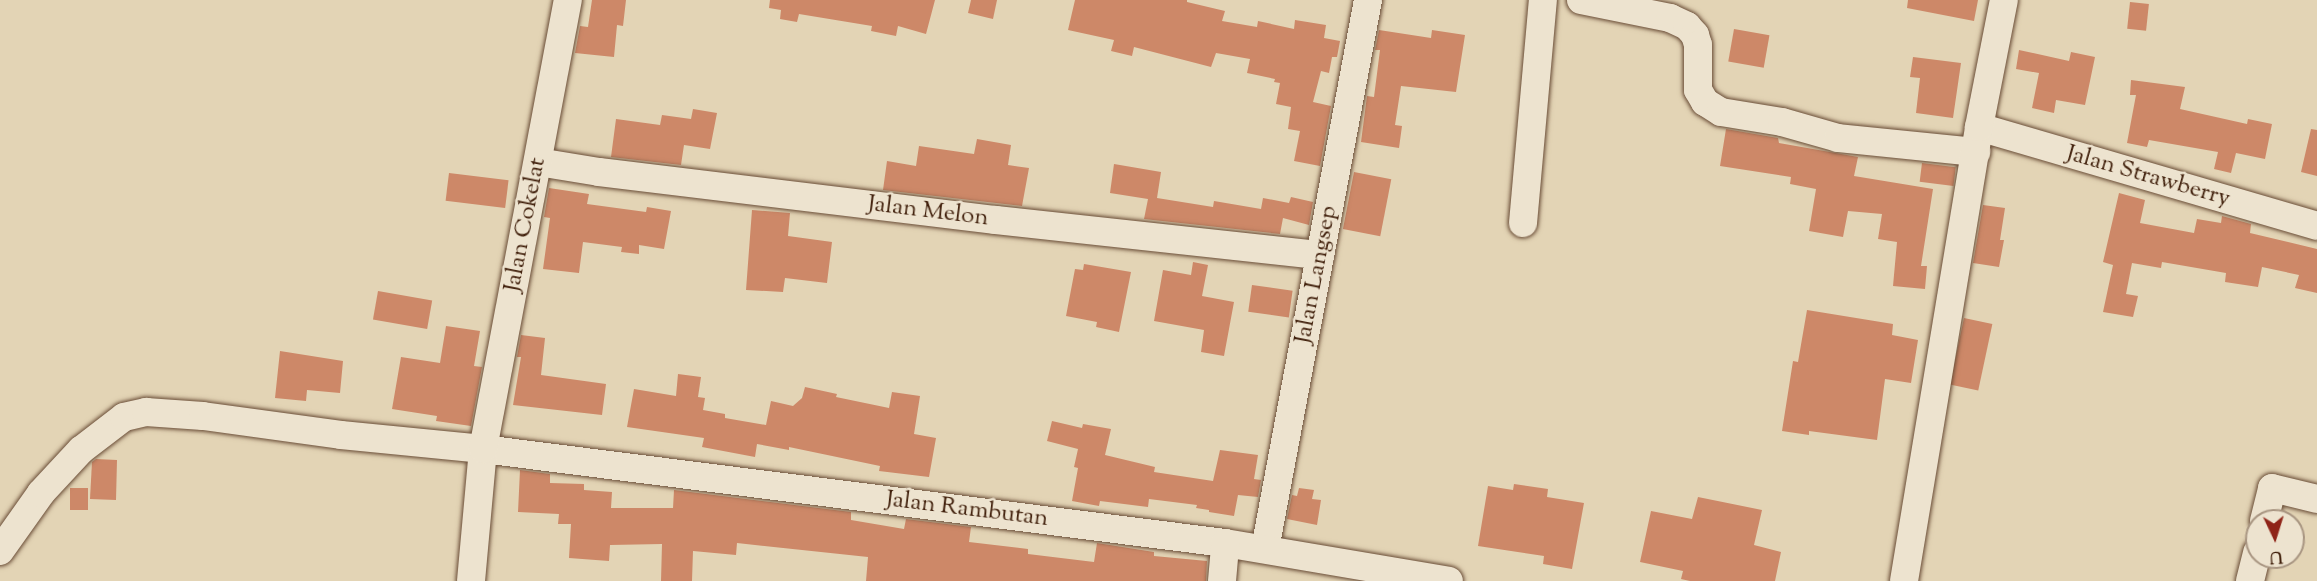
<!DOCTYPE html>
<html>
<head>
<meta charset="utf-8">
<style>
	body { margin:0 }
	#map { position:relative; width:2317px; height:581px; overflow:hidden; background:#e3d4b5; font-family:"Sorts Mill Goudy",serif }
	div>[style] { position:absolute }
	.building>* { inset:0; background:#cd8868; transform-origin:0 0 }
	.roads { filter:drop-shadow(0 0 2px #694c36) drop-shadow(0 0 2px #694c36) }
	.minor>* { height:28px; margin:-14px; padding:0 14px; transform-origin:14px; border-radius:14px; background:#ede3cf }
	span { translate:-50% -50%; white-space:nowrap; text-align:center; line-height:1.15; -webkit-text-stroke:5px #ede3cf; paint-order:stroke }
	.street-label { font-size:24px; color:#401f0b }
	.north { position:absolute; left:2245px; top:509px; width:60px; height:60px; box-sizing:border-box; background:#ede3cf; border:2px solid #a89581; border-radius:50%; rotate:176deg; font-size:16px; font-weight:700; line-height:24px; text-align:center; color:#401f0b }
	.north::after { content:''; display:block; margin:auto; width:21px; height:27px; background:#8f2418; clip-path:polygon(50% 0,100% 100%,50% 72%,0 100%) }
</style>
</head>
<body>
<div id="map">
	<div class="building">
		<div style="clip-path:polygon(592px 0,626px 0,623px 26px,617px 25px,614px 57px,575px 53px,580px 26px,588px 27px)"></div>
		<div style="clip-path:polygon(770px 0,935px 0,926px 34px,898px 26px,896px 36px,871px 31px,872px 26px,799px 14px,797px 22px,780px 19px,781px 10px,769px 8px)"></div>
		<div style="clip-path:polygon(971px 0,997px 0,993px 19px,968px 13px)"></div>
		<div style="clip-path:polygon(1075px 0,1187px 0,1187px 2px,1225px 11px,1222px 21px,1257px 27px,1258px 21px,1294px 29px,1295px 20px,1326px 25px,1324px 38px,1340px 41px,1337px 57px,1332px 57px,1329px 73px,1321px 71px,1313px 102px,1331px 106px,1320px 166px,1294px 161px,1300px 131px,1288px 129px,1291px 107px,1276px 104px,1280px 83px,1274px 82px,1275px 79px,1247px 73px,1250px 59px,1216px 53px,1211px 67px,1134px 47px,1132px 56px,1111px 51px,1114px 40px,1068px 30px)"></div>
		<div style="clip-path:polygon(1908px 0,1978px 0,1974px 21px,1907px 8px)"></div>
		<div style="left:2130px;top:2px;width:19px;height:27px;rotate:6deg"></div>
		<div style="left:1734px;top:29px;width:36px;height:33px;rotate:10deg"></div>
		<div style="clip-path:polygon(1379px 30px,1431px 38px,1432px 30px,1465px 35px,1456px 92px,1401px 86px,1395px 125px,1402px 126px,1399px 148px,1361px 142px,1367px 96px,1374px 97px,1380px 50px,1375px 50px)"></div>
		<div style="clip-path:polygon(2019px 50px,2069px 61px,2071px 52px,2095px 57px,2085px 105px,2056px 100px,2054px 113px,2032px 108px,2039px 73px,2016px 69px)"></div>
		<div style="clip-path:polygon(1913px 57px,1961px 63px,1953px 118px,1916px 113px,1920px 78px,1910px 77px)"></div>
		<div style="clip-path:polygon(2131px 80px,2185px 87px,2180px 109px,2247px 124px,2248px 119px,2272px 124px,2265px 159px,2236px 153px,2231px 173px,2214px 169px,2218px 152px,2149px 140px,2147px 147px,2127px 143px,2136px 95px,2130px 95px)"></div>
		<div style="clip-path:polygon(693px 109px,717px 113px,710px 149px,684px 145px,681px 165px,611px 157px,616px 119px,660px 125px,662px 115px,691px 119px)"></div>
		<div style="clip-path:polygon(1726px 129px,1778px 138px,1779px 143px,1858px 157px,1854px 176px,1933px 189px,1921px 266px,1927px 266px,1925px 289px,1893px 286px,1897px 242px,1878px 239px,1882px 214px,1848px 211px,1843px 237px,1809px 231px,1816px 189px,1790px 184px,1791px 177px,1720px 166px)"></div>
		<div style="clip-path:polygon(2311px 129px,2317px 130px,2317px 176px,2301px 172px)"></div>
		<div style="clip-path:polygon(977px 139px,1011px 145px,1008px 165px,1029px 168px,1022px 206px,883px 190px,887px 161px,916px 166px,919px 146px,974px 154px)"></div>
		<div style="left:1922px;top:163px;width:34px;height:19px;rotate:7deg"></div>
		<div style="clip-path:polygon(1114px 164px,1161px 172px,1157px 198px,1213px 207px,1214px 201px,1261px 209px,1263px 198px,1289px 203px,1291px 197px,1313px 202px,1309px 225px,1283px 218px,1280px 234px,1144px 219px,1148px 199px,1110px 193px)"></div>
		<div style="left:1354px;top:172px;width:38px;height:58px;rotate:11deg"></div>
		<div style="left:449px;top:173px;width:60px;height:28px;rotate:7deg"></div>
		<div style="clip-path:polygon(549px 188px,589px 194px,587px 204px,646px 212px,647px 207px,671px 211px,664px 249px,639px 245px,639px 254px,621px 252px,622px 247px,583px 242px,579px 273px,543px 269px,550px 218px,544px 217px)"></div>
		<div style="clip-path:polygon(2119px 193px,2145px 200px,2140px 223px,2194px 233px,2197px 219px,2221px 223px,2222px 216px,2251px 224px,2250px 233px,2317px 249px,2317px 293px,2295px 288px,2299px 275px,2262px 267px,2258px 287px,2225px 282px,2226px 273px,2162px 262px,2161px 268px,2132px 263px,2126px 294px,2138px 296px,2133px 317px,2103px 312px,2113px 265px,2103px 262px)"></div>
		<div style="clip-path:polygon(1983px 205px,2005px 208px,2000px 240px,2004px 240px,1999px 267px,1973px 263px)"></div>
		<div style="clip-path:polygon(752px 210px,790px 213px,788px 236px,832px 242px,827px 283px,785px 278px,783px 292px,746px 290px)"></div>
		<div style="clip-path:polygon(1193px 262px,1208px 265px,1202px 296px,1234px 302px,1224px 356px,1201px 352px,1204px 330px,1154px 321px,1163px 270px,1191px 275px)"></div>
		<div style="clip-path:polygon(1084px 264px,1131px 272px,1119px 332px,1096px 327px,1097px 322px,1066px 316px,1075px 269px,1083px 270px)"></div>
		<div style="left:1252px;top:285px;width:41px;height:27px;rotate:8deg"></div>
		<div style="left:378px;top:291px;width:55px;height:29px;rotate:10deg"></div>
		<div style="clip-path:polygon(1807px 310px,1893px 324px,1892px 335px,1918px 340px,1911px 383px,1885px 379px,1877px 440px,1809px 431px,1809px 435px,1782px 431px,1793px 361px,1798px 362px)"></div>
		<div style="left:1964px;top:318px;width:29px;height:68px;rotate:12deg"></div>
		<div style="clip-path:polygon(446px 326px,480px 331px,474px 366px,482px 367px,471px 426px,436px 421px,437px 416px,392px 409px,401px 357px,440px 363px)"></div>
		<div style="clip-path:polygon(521px 335px,545px 338px,541px 375px,606px 384px,602px 415px,513px 405px,521px 357px,517px 357px)"></div>
		<div style="clip-path:polygon(280px 351px,343px 361px,340px 393px,307px 390px,306px 401px,275px 398px)"></div>
		<div style="clip-path:polygon(678px 374px,701px 377px,698px 397px,705px 398px,703px 410px,725px 414px,725px 418px,766px 425px,771px 401px,793px 406px,802px 398px,805px 387px,837px 394px,836px 397px,889px 408px,892px 392px,920px 396px,914px 434px,936px 438px,929px 477px,879px 471px,880px 466px,789px 447px,789px 450px,757px 444px,755px 457px,702px 447px,704px 438px,627px 427px,634px 389px,676px 396px)"></div>
		<div style="clip-path:polygon(1052px 421px,1082px 428px,1083px 424px,1111px 429px,1105px 455px,1155px 467px,1154px 472px,1213px 481px,1220px 450px,1258px 455px,1254px 479px,1261px 480px,1258px 497px,1238px 495px,1234px 516px,1209px 512px,1209px 510px,1196px 508px,1197px 505px,1149px 499px,1148px 507px,1100px 501px,1099px 506px,1072px 501px,1078px 468px,1074px 467px,1078px 449px,1047px 441px)"></div>
		<div style="clip-path:polygon(96px 459px,117px 460px,116px 500px,90px 499px,92px 462px)"></div>
		<div style="clip-path:polygon(520px 470px,550px 474px,550px 483px,584px 484px,584px 490px,612px 492px,611px 508px,673px 508px,674px 490px,851px 512px,851px 520px,904px 529px,906px 519px,971px 527px,969px 542px,1028px 549px,1028px 554px,1094px 562px,1097px 543px,1154px 552px,1154px 556px,1207px 561px,1206px 581px,866px 581px,868px 557px,737px 543px,736px 555px,693px 551px,692px 581px,661px 581px,662px 544px,610px 545px,609px 561px,569px 558px,571px 524px,558px 524px,559px 514px,518px 512px)"></div>
		<div style="clip-path:polygon(1514px 484px,1548px 489px,1547px 497px,1584px 503px,1572px 569px,1543px 564px,1544px 556px,1478px 546px,1488px 486px,1513px 490px)"></div>
		<div style="left:70px;top:488px;width:18px;height:22px"></div>
		<div style="clip-path:polygon(1299px 488px,1314px 490px,1312px 499px,1321px 500px,1317px 525px,1287px 519px,1292px 495px,1297px 496px)"></div>
		<div style="clip-path:polygon(1698px 497px,1762px 510px,1754px 545px,1781px 552px,1775px 581px,1690px 581px,1681px 579px,1683px 571px,1640px 562px,1651px 511px,1692px 519px)"></div>
	</div>
	<div class="roads">
		<div class="minor">
			<div style="left:1581px;top:0;width:91px;rotate:11.4deg"></div>
			<div style="left:1670px;top:18px;width:19px;rotate:25deg"></div>
			<div style="left:1687px;top:26px;width:12px;rotate:48deg"></div>
			<div style="left:1695px;top:35px;width:10px;rotate:73deg"></div>
			<div style="left:1698px;top:45px;width:45px;rotate:90deg"></div>
			<div style="left:1698px;top:90px;width:14px;rotate:60deg"></div>
			<div style="left:1705px;top:102px;width:19px;rotate:32deg"></div>
			<div style="left:1721px;top:112px;width:62px;rotate:9.3deg"></div>
			<div style="left:1782px;top:122px;width:58px;rotate:15.9deg"></div>
			<div style="left:1838px;top:138px;width:139px;rotate:5.8deg"></div>
			<div style="left:1979px;top:127px;width:352px;rotate:16.3deg"></div>
			<div style="left:538px;top:162px;width:62px;rotate:9.3deg"></div>
			<div style="left:599px;top:172px;width:400px;rotate:6.9deg"></div>
			<div style="left:996px;top:220px;width:326px;rotate:6.2deg"></div>
			<div style="left:1523px;top:223px;width:224px;rotate:-84.9deg"></div>
			<div style="left:2264px;top:521px;width:34px;rotate:-76deg"></div>
			<div style="left:2272px;top:488px;width:46px;rotate:13.7deg"></div>
			<div style="left:1265px;top:549px;width:559px;rotate:-79.37deg"></div>
			<div style="left:0;top:551px;width:71px;rotate:-54.7deg"></div>
			<div style="left:41px;top:493px;width:59px;rotate:-47.1deg"></div>
			<div style="left:81px;top:450px;width:54px;rotate:-37.5deg"></div>
			<div style="left:124px;top:417px;width:23px;rotate:-13deg"></div>
			<div style="left:146px;top:412px;width:57px;rotate:4deg"></div>
			<div style="left:203px;top:416px;width:139px;rotate:7.8deg"></div>
			<div style="left:341px;top:435px;width:143px;rotate:5.6deg"></div>
			<div style="left:483px;top:449px;width:748px;rotate:7.22deg"></div>
			<div style="left:1225px;top:543px;width:227px;rotate:9.6deg"></div>
			<div style="left:471px;top:581px;width:133px;rotate:-84.8deg"></div>
			<div style="left:483px;top:449px;width:457px;rotate:-79.3deg"></div>
			<div style="left:1222px;top:581px;width:38px;rotate:-85deg"></div>
			<div style="left:1904px;top:581px;width:460px;rotate:-80.6deg"></div>
			<div style="left:1979px;top:127px;width:129px;rotate:-78.9deg"></div>
			<div style="left:2250px;top:581px;width:30px;rotate:-76deg"></div>
		</div>
	</div>
	<div class="street-label">
		<span style="left:2148px;top:177px;rotate:16deg">Jalan Strawberry</span>
		<span style="left:928px;top:212px;rotate:7deg">Jalan Melon</span>
		<span style="left:526px;top:225px;rotate:-79deg">Jalan Cokelat</span>
		<span style="left:1317px;top:275px;rotate:-79deg">Jalan Langsep</span>
		<span style="left:967px;top:510px;rotate:7deg">Jalan Rambutan</span>
	</div>
	<div class="north">U</div>
</div>
</body>
</html>
